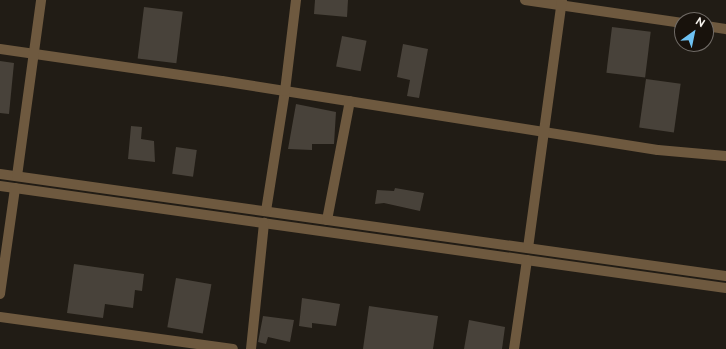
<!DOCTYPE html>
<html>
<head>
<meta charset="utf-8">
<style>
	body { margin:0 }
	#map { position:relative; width:726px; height:349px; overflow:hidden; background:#211c15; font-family:Raleway,sans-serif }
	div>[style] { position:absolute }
	.building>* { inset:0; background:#48423a; transform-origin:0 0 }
	.minor>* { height:10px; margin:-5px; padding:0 5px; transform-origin:5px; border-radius:5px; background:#6e593f }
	span { translate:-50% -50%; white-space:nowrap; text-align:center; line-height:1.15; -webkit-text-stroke:3.5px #18120c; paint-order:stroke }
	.north { position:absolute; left:674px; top:12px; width:40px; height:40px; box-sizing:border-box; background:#18120c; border:1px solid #706b66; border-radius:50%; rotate:33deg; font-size:11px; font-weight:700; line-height:16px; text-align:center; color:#f5f1ec }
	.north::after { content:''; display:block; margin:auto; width:14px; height:18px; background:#6ec2f3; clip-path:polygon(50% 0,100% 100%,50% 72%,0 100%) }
</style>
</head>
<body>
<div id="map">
	<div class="building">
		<div style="clip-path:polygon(315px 0,348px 0,347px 17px,314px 14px)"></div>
		<div style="left:144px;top:7px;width:39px;height:52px;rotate:7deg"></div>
		<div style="left:612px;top:27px;width:39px;height:46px;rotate:7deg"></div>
		<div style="left:342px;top:36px;width:25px;height:31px;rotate:11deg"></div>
		<div style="clip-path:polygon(403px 44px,428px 49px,419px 98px,407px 96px,410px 80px,397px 77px)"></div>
		<div style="clip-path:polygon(0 61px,14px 63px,9px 114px,0 113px)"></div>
		<div style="left:646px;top:79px;width:35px;height:49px;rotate:8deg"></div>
		<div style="clip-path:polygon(296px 104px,336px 112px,334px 144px,312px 144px,312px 150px,288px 149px)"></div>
		<div style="clip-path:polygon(131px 126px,142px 127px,141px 139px,154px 141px,155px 162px,128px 159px)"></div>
		<div style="left:176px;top:147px;width:21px;height:27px;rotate:8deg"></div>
		<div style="clip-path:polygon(395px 188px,424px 193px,420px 211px,384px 203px,375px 204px,377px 190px,394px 191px)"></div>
		<div style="clip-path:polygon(74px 264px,144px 274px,142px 291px,135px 290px,133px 308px,105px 304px,103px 318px,67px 313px)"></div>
		<div style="left:176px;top:278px;width:36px;height:50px;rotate:10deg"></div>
		<div style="clip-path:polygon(302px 298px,340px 304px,336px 326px,312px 323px,312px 328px,299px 326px)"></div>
		<div style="clip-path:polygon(369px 306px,438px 316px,433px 349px,363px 349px)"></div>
		<div style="clip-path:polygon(263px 316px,294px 320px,290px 342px,268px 337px,266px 344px,258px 342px)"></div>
		<div style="clip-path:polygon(469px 320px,505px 327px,502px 349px,464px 349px)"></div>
	</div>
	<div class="minor">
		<div style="left:525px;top:0;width:159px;rotate:8.3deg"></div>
		<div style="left:706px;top:26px;width:20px;rotate:9deg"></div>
		<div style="left:0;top:49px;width:224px;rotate:8.2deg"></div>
		<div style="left:222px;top:81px;width:441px;rotate:9deg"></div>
		<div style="left:658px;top:150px;width:68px;rotate:5deg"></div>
		<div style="left:0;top:174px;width:733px;rotate:8deg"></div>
		<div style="left:17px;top:176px;width:178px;rotate:-82.2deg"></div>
		<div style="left:0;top:186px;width:733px;rotate:8deg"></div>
		<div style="left:266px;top:211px;width:121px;rotate:-81deg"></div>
		<div style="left:285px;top:91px;width:92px;rotate:-83.1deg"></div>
		<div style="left:327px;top:220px;width:121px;rotate:-79.1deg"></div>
		<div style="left:528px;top:248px;width:250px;rotate:-82.2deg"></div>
		<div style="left:0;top:294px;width:107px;rotate:-81.9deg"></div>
		<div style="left:0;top:317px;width:235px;rotate:7.8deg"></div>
		<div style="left:251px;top:349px;width:127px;rotate:-84.1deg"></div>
		<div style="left:514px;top:349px;width:90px;rotate:-81.7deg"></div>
	</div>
	<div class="north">N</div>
</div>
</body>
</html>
